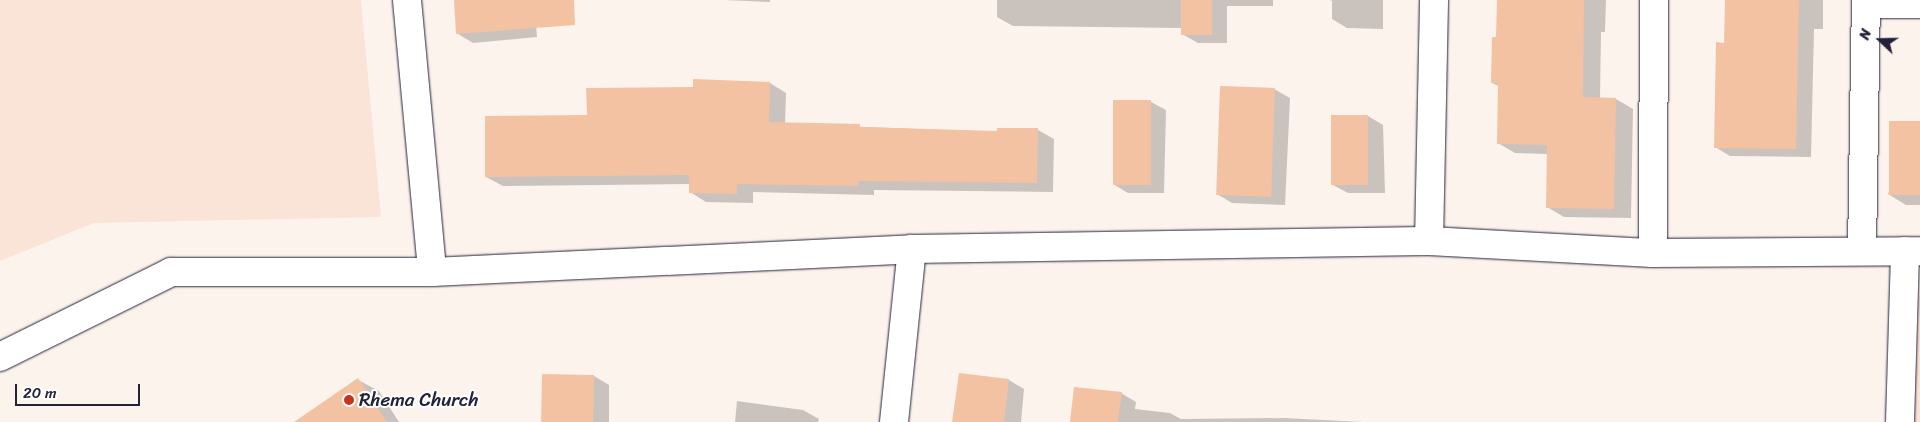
<!DOCTYPE html>
<html>
<head>
<meta charset="utf-8">
<style>
	body { margin:0 }
	#map { position:relative; width:1920px; height:422px; overflow:hidden; background:#fdf3ed; font-family:Sriracha,sans-serif }
	div>[style] { position:absolute }
	.built>* { inset:0; background:#fae4d7; transform-origin:0 0 }
	.shadow>* { inset:0; background:#0003 }
	.building>* { inset:0; background:#f3c2a3; transform-origin:0 0 }
	.roads { filter:drop-shadow(0 0 1px #22223b) drop-shadow(0 0 1px #22223b) }
	.street>* { height:28px; margin:-14px; padding:0 14px; transform-origin:14px; border-radius:14px; background:#fff }
	.dots>* { width:14px; height:14px; translate:-50% -50%; box-sizing:border-box; border:2px solid #fff; border-radius:50% }
	span { translate:-50% -50%; white-space:nowrap; text-align:center; line-height:1.15; -webkit-text-stroke:4px #fff; paint-order:stroke }
	.poi-label { font-size:19px; color:#22223b }
	.left { translate:0 -50%; text-align:left }
	.north { position:absolute; left:1855px; top:15px; width:50px; height:50px; -webkit-text-stroke:4px #fff; paint-order:stroke; rotate:291deg; font-size:14px; font-weight:700; line-height:20px; text-align:center; color:#22223b }
	.north::after { content:''; display:block; margin:auto; width:18px; height:22px; background:#22223b; clip-path:polygon(50% 0,100% 100%,50% 72%,0 100%) }
	.scale { position:absolute; left:15px; top:384px; width:125px; height:22px; box-sizing:border-box; border:2px solid #22223b; border-top:0; padding-left:6px; font-size:15px; line-height:18px; white-space:nowrap; color:#22223b; -webkit-text-stroke:4px #fff; paint-order:stroke }
</style>
</head>
<body>
<div id="map">
	<div class="built">
		<div style="clip-path:polygon(0 0,361px 0,381px 217px,94px 223px,0 261px)"></div>
		<div style="left:1893px;top:296px;width:27px;height:126px"></div>
	</div>
	<div class="shadow">
		<div style="clip-path:polygon(455px 0,534px 0,537px 37px,473px 43px,458px 34px)"></div>
		<div style="clip-path:polygon(725px 0,770px 0,770px 2px)"></div>
		<div style="clip-path:polygon(997px 0,1273px 0,1273px 6px,1227px 6px,1227px 43px,1198px 43px,1182px 34px,1182px 28px,1013px 26px,997px 17px)"></div>
		<div style="clip-path:polygon(1330px 0,1383px 0,1383px 29px,1347px 28px,1332px 19px,1332px 1px)"></div>
		<div style="clip-path:polygon(1498px 0,1606px 0,1605px 32px,1601px 32px,1600px 99px,1616px 99px,1633px 109px,1631px 218px,1564px 217px,1547px 207px,1548px 154px,1515px 153px,1498px 143px,1499px 86px,1492px 83px,1498px 38px)"></div>
		<div style="clip-path:polygon(1726px 0,1823px 0,1823px 29px,1814px 29px,1811px 157px,1730px 156px,1715px 147px,1725px 44px)"></div>
		<div style="clip-path:polygon(770px 83px,786px 93px,785px 124px,998px 132px,1038px 130px,1054px 139px,1053px 192px,874px 190px,874px 195px,753px 192px,753px 203px,706px 202px,690px 192px,690px 184px,503px 186px,486px 177px,588px 116px,694px 88px)"></div>
		<div style="clip-path:polygon(1274px 89px,1290px 98px,1285px 205px,1232px 203px,1217px 194px)"></div>
		<div style="clip-path:polygon(1151px 102px,1166px 110px,1164px 193px,1128px 193px,1113px 184px)"></div>
		<div style="clip-path:polygon(1332px 116px,1368px 116px,1383px 125px,1385px 193px,1348px 193px,1333px 185px)"></div>
		<div style="clip-path:polygon(1920px 123px,1920px 205px,1906px 205px,1888px 194px)"></div>
		<div style="clip-path:polygon(960px 374px,1009px 380px,1024px 389px,1021px 422px,953px 422px)"></div>
		<div style="clip-path:polygon(543px 375px,594px 376px,609px 385px,609px 422px,542px 422px)"></div>
		<div style="clip-path:polygon(358px 380px,379px 391px,399px 422px,296px 422px)"></div>
		<div style="clip-path:polygon(1121px 393px,1136px 402px,1135px 409px,1170px 413px,1181px 419px,1284px 418px,1363px 422px,1072px 422px)"></div>
		<div style="clip-path:polygon(737px 401px,803px 410px,819px 419px,818px 422px,735px 422px)"></div>
	</div>
	<div class="building">
		<div style="clip-path:polygon(454px 0,574px 0,575px 25px,456px 34px)"></div>
		<div style="left:1181px;top:0;width:31px;height:35px"></div>
		<div style="clip-path:polygon(1497px 0,1584px 0,1583px 97px,1616px 98px,1614px 209px,1546px 208px,1547px 145px,1497px 144px,1498px 83px,1491px 83px,1492px 37px,1496px 37px)"></div>
		<div style="clip-path:polygon(1725px 0,1799px 0,1796px 149px,1714px 148px,1716px 42px,1724px 43px)"></div>
		<div style="clip-path:polygon(693px 79px,770px 82px,769px 122px,860px 124px,860px 127px,997px 131px,997px 128px,1038px 128px,1037px 183px,858px 181px,858px 186px,737px 184px,737px 194px,689px 193px,689px 175px,485px 177px,485px 116px,587px 115px,586px 88px,693px 87px)"></div>
		<div style="left:1220px;top:86px;width:55px;height:109px;rotate:2deg"></div>
		<div style="left:1113px;top:100px;width:38px;height:85px"></div>
		<div style="left:1331px;top:115px;width:37px;height:70px"></div>
		<div style="left:1889px;top:121px;width:31px;height:74px"></div>
		<div style="clip-path:polygon(959px 373px,1009px 379px,1004px 422px,952px 422px)"></div>
		<div style="left:542px;top:374px;width:52px;height:48px;rotate:1deg"></div>
		<div style="clip-path:polygon(358px 378px,387px 422px,294px 422px)"></div>
		<div style="clip-path:polygon(1074px 387px,1122px 392px,1118px 422px,1070px 422px)"></div>
	</div>
	<div class="roads">
		<div class="street">
			<div style="left:407px;top:0;width:273px;rotate:84.7deg"></div>
			<div style="left:1866px;top:4px;width:54px"></div>
			<div style="left:1429px;top:241px;width:241px;rotate:-88.8deg"></div>
			<div style="left:1862px;top:251px;width:251px;rotate:-89.1deg"></div>
			<div style="left:1653px;top:253px;width:253px;rotate:-89.8deg"></div>
			<div style="left:0;top:357px;width:191px;rotate:-26.4deg"></div>
			<div style="left:171px;top:272px;width:261px"></div>
			<div style="left:432px;top:272px;width:481px;rotate:-2.7deg"></div>
			<div style="left:912px;top:249px;width:517px;rotate:-0.89deg"></div>
			<div style="left:1429px;top:241px;width:224px;rotate:3.1deg"></div>
			<div style="left:1653px;top:253px;width:267px;rotate:-0.4deg"></div>
			<div style="left:894px;top:422px;width:174px;rotate:-84.1deg"></div>
			<div style="left:1900px;top:422px;width:171px;rotate:-88.3deg"></div>
		</div>
	</div>
	<div class="dots">
		<div style="left:349px;top:400px;background:#c8321e"></div>
	</div>
	<div class="poi-label">
		<span class="left" style="left:359px;top:400px">Rhema Church</span>
	</div>
	<div class="north">N</div>
	<div class="scale">20 m</div>
</div>
</body>
</html>
